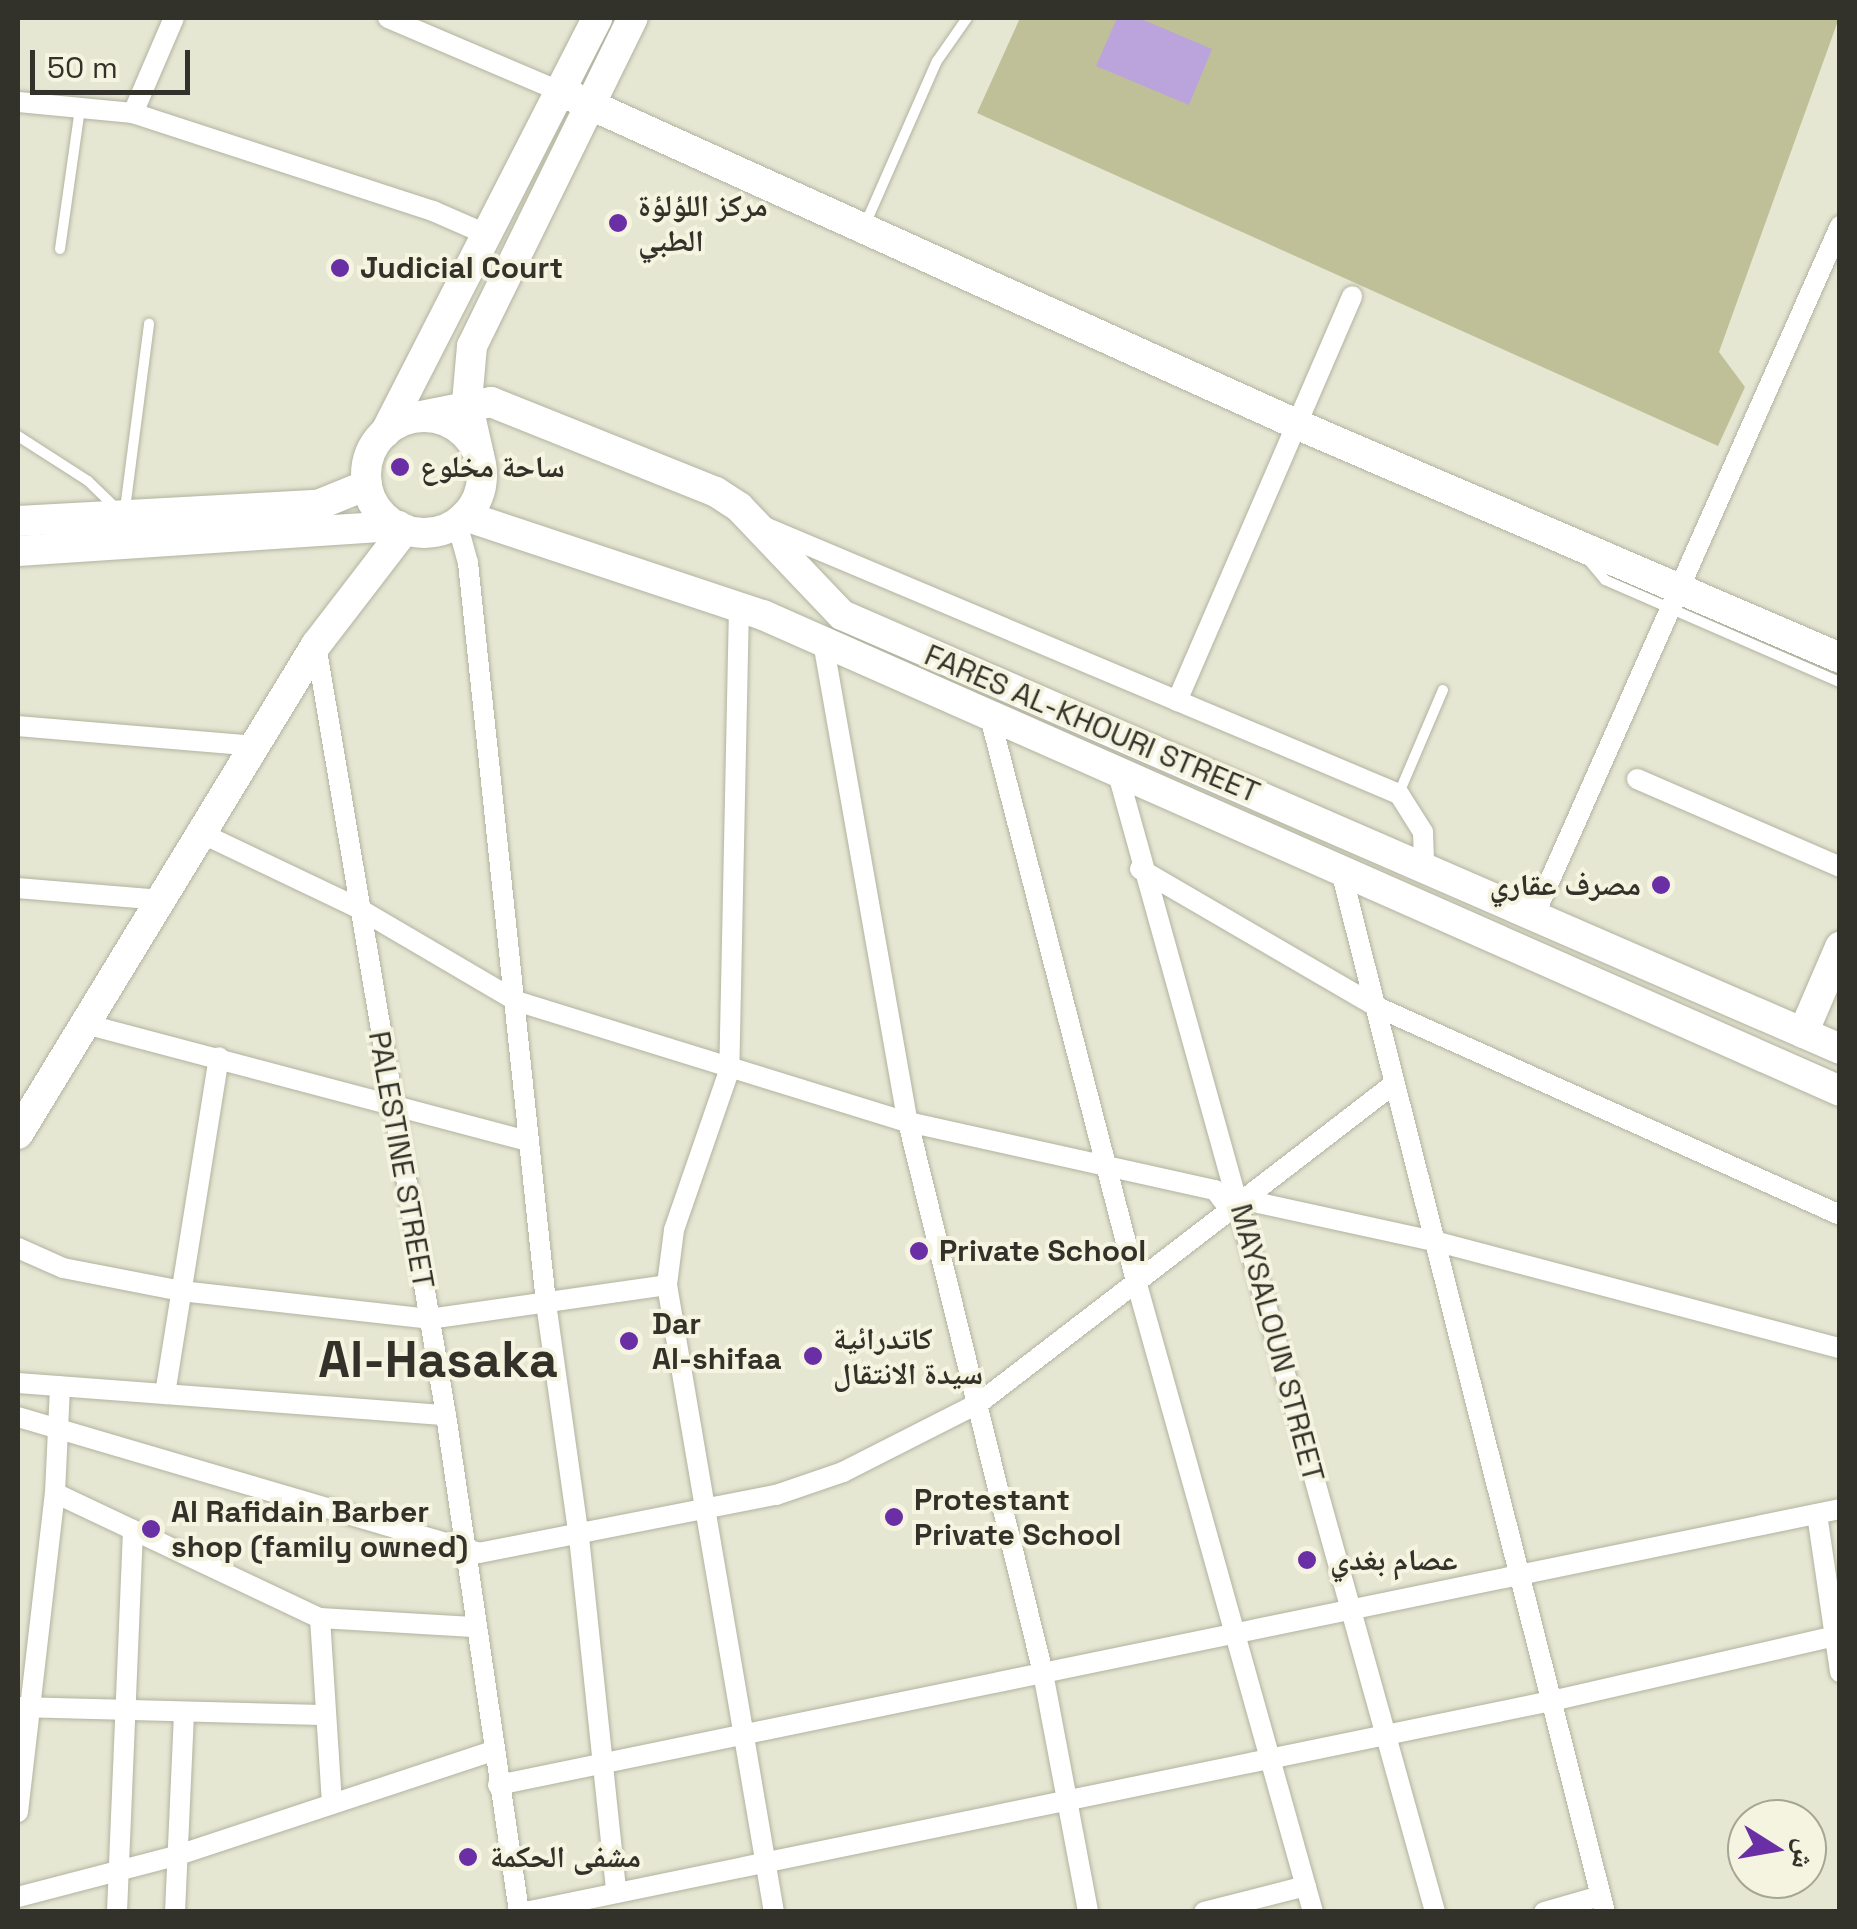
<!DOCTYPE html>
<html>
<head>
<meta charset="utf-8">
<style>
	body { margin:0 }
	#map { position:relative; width:1857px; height:1929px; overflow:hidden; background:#e6e7d3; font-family:"Space Grotesk","Noto Naskh Arabic",sans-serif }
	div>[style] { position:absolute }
	.green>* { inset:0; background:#bfc097 }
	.water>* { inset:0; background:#bba4db }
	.roads { filter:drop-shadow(0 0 2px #b2b3a0) drop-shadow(0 0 2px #b2b3a0) }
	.lane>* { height:10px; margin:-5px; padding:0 5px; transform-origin:5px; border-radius:5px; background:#fff }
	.street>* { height:20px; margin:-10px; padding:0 10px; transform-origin:10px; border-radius:10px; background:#fff }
	.secondary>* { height:30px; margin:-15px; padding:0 15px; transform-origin:15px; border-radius:15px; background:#fff }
	.secondary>.ring { margin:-15px; padding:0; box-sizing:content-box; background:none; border:30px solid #fff; border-radius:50% }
	.dots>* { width:28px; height:28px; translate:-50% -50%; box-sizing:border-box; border:5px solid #f4f4e0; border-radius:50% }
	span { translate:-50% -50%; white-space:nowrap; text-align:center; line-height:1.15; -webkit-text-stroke:8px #f4f4e0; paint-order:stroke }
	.poi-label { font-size:30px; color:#32322a; font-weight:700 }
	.left { translate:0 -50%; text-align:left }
	.right { translate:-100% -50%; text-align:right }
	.street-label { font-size:30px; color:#32322a }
	.town-label { font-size:50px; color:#32322a; font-weight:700 }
	.frame { position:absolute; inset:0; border:20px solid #32322a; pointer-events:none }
	.north { position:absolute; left:1727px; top:1799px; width:100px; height:100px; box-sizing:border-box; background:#f4f4e0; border:2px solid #a6a697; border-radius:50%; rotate:101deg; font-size:28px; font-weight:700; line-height:40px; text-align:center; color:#32322a }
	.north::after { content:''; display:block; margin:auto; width:35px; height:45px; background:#6b2fa5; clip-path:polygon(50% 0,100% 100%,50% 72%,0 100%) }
	.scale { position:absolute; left:30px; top:50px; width:160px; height:45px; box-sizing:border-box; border:5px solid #32322a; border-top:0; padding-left:12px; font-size:30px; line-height:35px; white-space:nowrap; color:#32322a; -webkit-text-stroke:8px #f4f4e0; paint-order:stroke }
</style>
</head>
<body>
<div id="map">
	<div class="green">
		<div style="clip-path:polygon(1020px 18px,1839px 18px,1719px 352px,1745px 387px,1718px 446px,977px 113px)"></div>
	</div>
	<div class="water">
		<div style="clip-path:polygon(1117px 18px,1139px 18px,1212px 49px,1189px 105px,1096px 66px)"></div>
	</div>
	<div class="roads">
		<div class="lane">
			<div style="left:864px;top:227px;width:181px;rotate:-66.3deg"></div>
			<div style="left:937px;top:61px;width:52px;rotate:-55.1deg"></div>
			<div style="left:60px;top:249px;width:142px;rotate:-81.9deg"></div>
			<div style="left:18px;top:436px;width:83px;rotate:32.7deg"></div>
			<div style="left:88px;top:481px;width:39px;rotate:44deg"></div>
			<div style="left:125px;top:509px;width:187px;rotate:-82.6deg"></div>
			<div style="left:1585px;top:556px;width:31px;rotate:50deg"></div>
			<div style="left:1605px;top:580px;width:256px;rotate:23.5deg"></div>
			<div style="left:1399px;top:793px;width:112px;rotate:-66.9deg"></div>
		</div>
		<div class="street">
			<div style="left:388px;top:18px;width:191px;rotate:23.1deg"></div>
			<div style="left:18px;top:102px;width:116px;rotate:5.5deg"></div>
			<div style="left:133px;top:113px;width:316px;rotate:18.1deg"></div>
			<div style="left:433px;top:211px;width:60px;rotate:23.6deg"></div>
			<div style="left:133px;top:113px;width:103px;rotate:-66.7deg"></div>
			<div style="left:457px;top:523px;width:41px;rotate:74.6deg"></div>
			<div style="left:468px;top:563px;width:744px;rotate:83.98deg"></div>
			<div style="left:546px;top:1303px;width:236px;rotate:82deg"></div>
			<div style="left:579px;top:1537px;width:357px;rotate:84deg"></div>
			<div style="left:767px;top:528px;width:686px;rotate:22.83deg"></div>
			<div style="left:1399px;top:794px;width:45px;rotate:57.7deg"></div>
			<div style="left:1423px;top:832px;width:36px;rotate:88deg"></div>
			<div style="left:739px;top:606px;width:465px;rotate:91.2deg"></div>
			<div style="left:729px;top:1071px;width:168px;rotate:109.1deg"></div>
			<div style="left:674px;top:1230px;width:55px;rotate:97.3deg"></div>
			<div style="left:667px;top:1285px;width:636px;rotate:80.32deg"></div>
			<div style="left:823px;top:642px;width:487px;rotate:80deg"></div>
			<div style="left:908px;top:1122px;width:567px;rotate:76.23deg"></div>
			<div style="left:1043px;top:1673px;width:243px;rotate:79.3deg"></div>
			<div style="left:316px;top:645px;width:781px;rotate:80.42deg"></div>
			<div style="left:446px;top:1415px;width:502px;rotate:81.64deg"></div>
			<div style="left:1177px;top:701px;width:441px;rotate:-66.6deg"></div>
			<div style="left:990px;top:717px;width:583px;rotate:75.49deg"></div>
			<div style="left:1136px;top:1281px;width:655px;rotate:74.33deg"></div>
			<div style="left:18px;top:726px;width:238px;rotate:4.8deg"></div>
			<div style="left:1118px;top:774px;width:1181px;rotate:74.43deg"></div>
			<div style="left:1637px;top:779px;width:221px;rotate:23.4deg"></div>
			<div style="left:201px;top:833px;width:172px;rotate:25.5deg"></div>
			<div style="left:356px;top:907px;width:186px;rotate:30.4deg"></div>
			<div style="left:516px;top:1001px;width:410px;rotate:17.2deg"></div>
			<div style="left:908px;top:1122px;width:314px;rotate:12.5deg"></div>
			<div style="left:1215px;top:1190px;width:26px;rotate:53deg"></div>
			<div style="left:1140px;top:869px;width:272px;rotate:30.2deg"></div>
			<div style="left:1375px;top:1006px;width:510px;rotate:24.2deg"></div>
			<div style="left:1342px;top:875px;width:1070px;rotate:75.77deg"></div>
			<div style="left:18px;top:888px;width:143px;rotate:4.8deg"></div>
			<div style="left:1534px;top:916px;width:755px;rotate:-66.08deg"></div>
			<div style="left:85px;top:1024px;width:459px;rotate:14.8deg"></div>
			<div style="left:1251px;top:1195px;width:11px;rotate:45deg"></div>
			<div style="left:1259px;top:1203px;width:179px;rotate:12.3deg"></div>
			<div style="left:1434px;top:1241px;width:420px;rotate:14.8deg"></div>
			<div style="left:18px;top:1248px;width:49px;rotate:24deg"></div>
			<div style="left:63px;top:1268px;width:120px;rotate:11deg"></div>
			<div style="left:181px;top:1291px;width:250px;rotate:6.4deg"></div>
			<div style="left:429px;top:1319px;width:240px;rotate:-8.1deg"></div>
			<div style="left:18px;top:1383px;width:429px;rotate:4.3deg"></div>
			<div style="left:165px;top:1394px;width:341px;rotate:-80.9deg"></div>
			<div style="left:18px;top:1417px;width:481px;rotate:16.4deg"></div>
			<div style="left:479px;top:1553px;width:303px;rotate:-11.1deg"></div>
			<div style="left:776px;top:1495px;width:71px;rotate:-18.9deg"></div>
			<div style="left:843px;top:1472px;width:153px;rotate:-26.9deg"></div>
			<div style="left:979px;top:1403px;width:523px;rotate:-37.55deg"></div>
			<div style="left:55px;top:1493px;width:293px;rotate:25.3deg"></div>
			<div style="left:320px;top:1618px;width:153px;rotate:3.4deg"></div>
			<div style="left:1817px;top:1514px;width:160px;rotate:81.7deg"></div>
			<div style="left:320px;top:1618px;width:186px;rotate:86.3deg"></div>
			<div style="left:18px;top:1707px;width:303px;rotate:1.5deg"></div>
			<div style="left:498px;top:1785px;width:1370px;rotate:-11.62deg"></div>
			<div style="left:18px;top:1812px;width:321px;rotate:-83.4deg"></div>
			<div style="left:55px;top:1493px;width:107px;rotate:-87.3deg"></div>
			<div style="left:18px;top:1897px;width:162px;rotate:-14.6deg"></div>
			<div style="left:175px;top:1856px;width:335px;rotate:-18.3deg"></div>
			<div style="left:117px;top:1912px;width:381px;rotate:-87.6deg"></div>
			<div style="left:175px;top:1912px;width:198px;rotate:-87.4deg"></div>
			<div style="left:525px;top:1912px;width:1053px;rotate:-11.62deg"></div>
			<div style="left:1556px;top:1700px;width:291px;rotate:-12.9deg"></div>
			<div style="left:1204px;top:1912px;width:105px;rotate:-14.3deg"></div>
			<div style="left:1544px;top:1912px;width:58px;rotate:-15.9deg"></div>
		</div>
		<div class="secondary">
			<div style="left:564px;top:93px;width:803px;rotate:24.33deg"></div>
			<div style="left:1296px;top:424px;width:592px;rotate:23.27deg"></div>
			<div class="ring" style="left:366px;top:417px;width:86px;height:86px"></div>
			<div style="left:411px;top:418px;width:82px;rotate:-11.3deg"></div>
			<div style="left:491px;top:402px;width:242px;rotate:21.8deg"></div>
			<div style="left:716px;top:492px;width:27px;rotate:33deg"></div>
			<div style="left:739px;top:507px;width:149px;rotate:46.4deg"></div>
			<div style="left:842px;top:615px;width:1088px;rotate:23.5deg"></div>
			<div style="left:385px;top:433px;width:466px;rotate:-62.9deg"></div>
			<div style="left:479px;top:455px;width:54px;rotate:-102.8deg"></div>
			<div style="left:467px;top:402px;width:56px;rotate:-84.9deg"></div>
			<div style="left:472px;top:346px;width:365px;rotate:-63.9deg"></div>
			<div style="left:465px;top:516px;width:314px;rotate:18.4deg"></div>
			<div style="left:763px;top:615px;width:1177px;rotate:23.84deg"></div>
			<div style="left:18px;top:521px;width:300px;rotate:-3.1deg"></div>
			<div style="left:318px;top:505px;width:53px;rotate:-22.2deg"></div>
			<div style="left:18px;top:551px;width:381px;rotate:-3.8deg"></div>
			<div style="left:1803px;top:1033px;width:94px;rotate:-66.7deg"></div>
			<div style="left:18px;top:1134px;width:573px;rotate:-58.64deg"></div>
			<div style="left:316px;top:645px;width:146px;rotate:-52.5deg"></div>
		</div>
	</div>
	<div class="dots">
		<div style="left:618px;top:223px;background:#6b2fa5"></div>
		<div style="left:340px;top:268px;background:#6b2fa5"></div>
		<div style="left:400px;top:467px;background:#6b2fa5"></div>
		<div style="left:1661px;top:885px;background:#6b2fa5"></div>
		<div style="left:919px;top:1251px;background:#6b2fa5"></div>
		<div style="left:629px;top:1341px;background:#6b2fa5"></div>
		<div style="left:813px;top:1356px;background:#6b2fa5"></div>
		<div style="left:894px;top:1517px;background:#6b2fa5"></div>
		<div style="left:151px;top:1529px;background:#6b2fa5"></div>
		<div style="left:1307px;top:1560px;background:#6b2fa5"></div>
		<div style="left:468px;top:1857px;background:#6b2fa5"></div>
	</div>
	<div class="poi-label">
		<span class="left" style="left:638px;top:223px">مركز اللؤلؤة<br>الطبي</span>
		<span class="left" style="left:360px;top:268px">Judicial Court</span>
		<span class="left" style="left:420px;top:467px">ساحة مخلوع</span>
		<span class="right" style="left:1641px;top:885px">مصرف عقاري</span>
		<span class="left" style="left:939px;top:1251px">Private School</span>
		<span class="left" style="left:652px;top:1341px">Dar<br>Al-shifaa</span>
		<span class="left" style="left:833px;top:1356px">كاتدرائية<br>سيدة الانتقال</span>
		<span class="left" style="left:914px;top:1517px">Protestant<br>Private School</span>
		<span class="left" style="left:171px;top:1529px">Al Rafidain Barber<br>shop (family owned)</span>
		<span class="left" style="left:1330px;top:1560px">عصام بغدي</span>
		<span class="left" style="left:490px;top:1857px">مشفى الحكمة</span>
	</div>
	<div class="street-label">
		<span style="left:1092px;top:724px;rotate:23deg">FARES AL-KHOURI STREET</span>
		<span style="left:401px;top:1160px;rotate:80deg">PALESTINE STREET</span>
		<span style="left:1277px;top:1343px;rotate:75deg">MAYSALOUN STREET</span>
	</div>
	<div class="town-label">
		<span style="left:438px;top:1361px">Al-Hasaka</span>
	</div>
	<div class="frame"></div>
	<div class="north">ش</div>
	<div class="scale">50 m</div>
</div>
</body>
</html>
